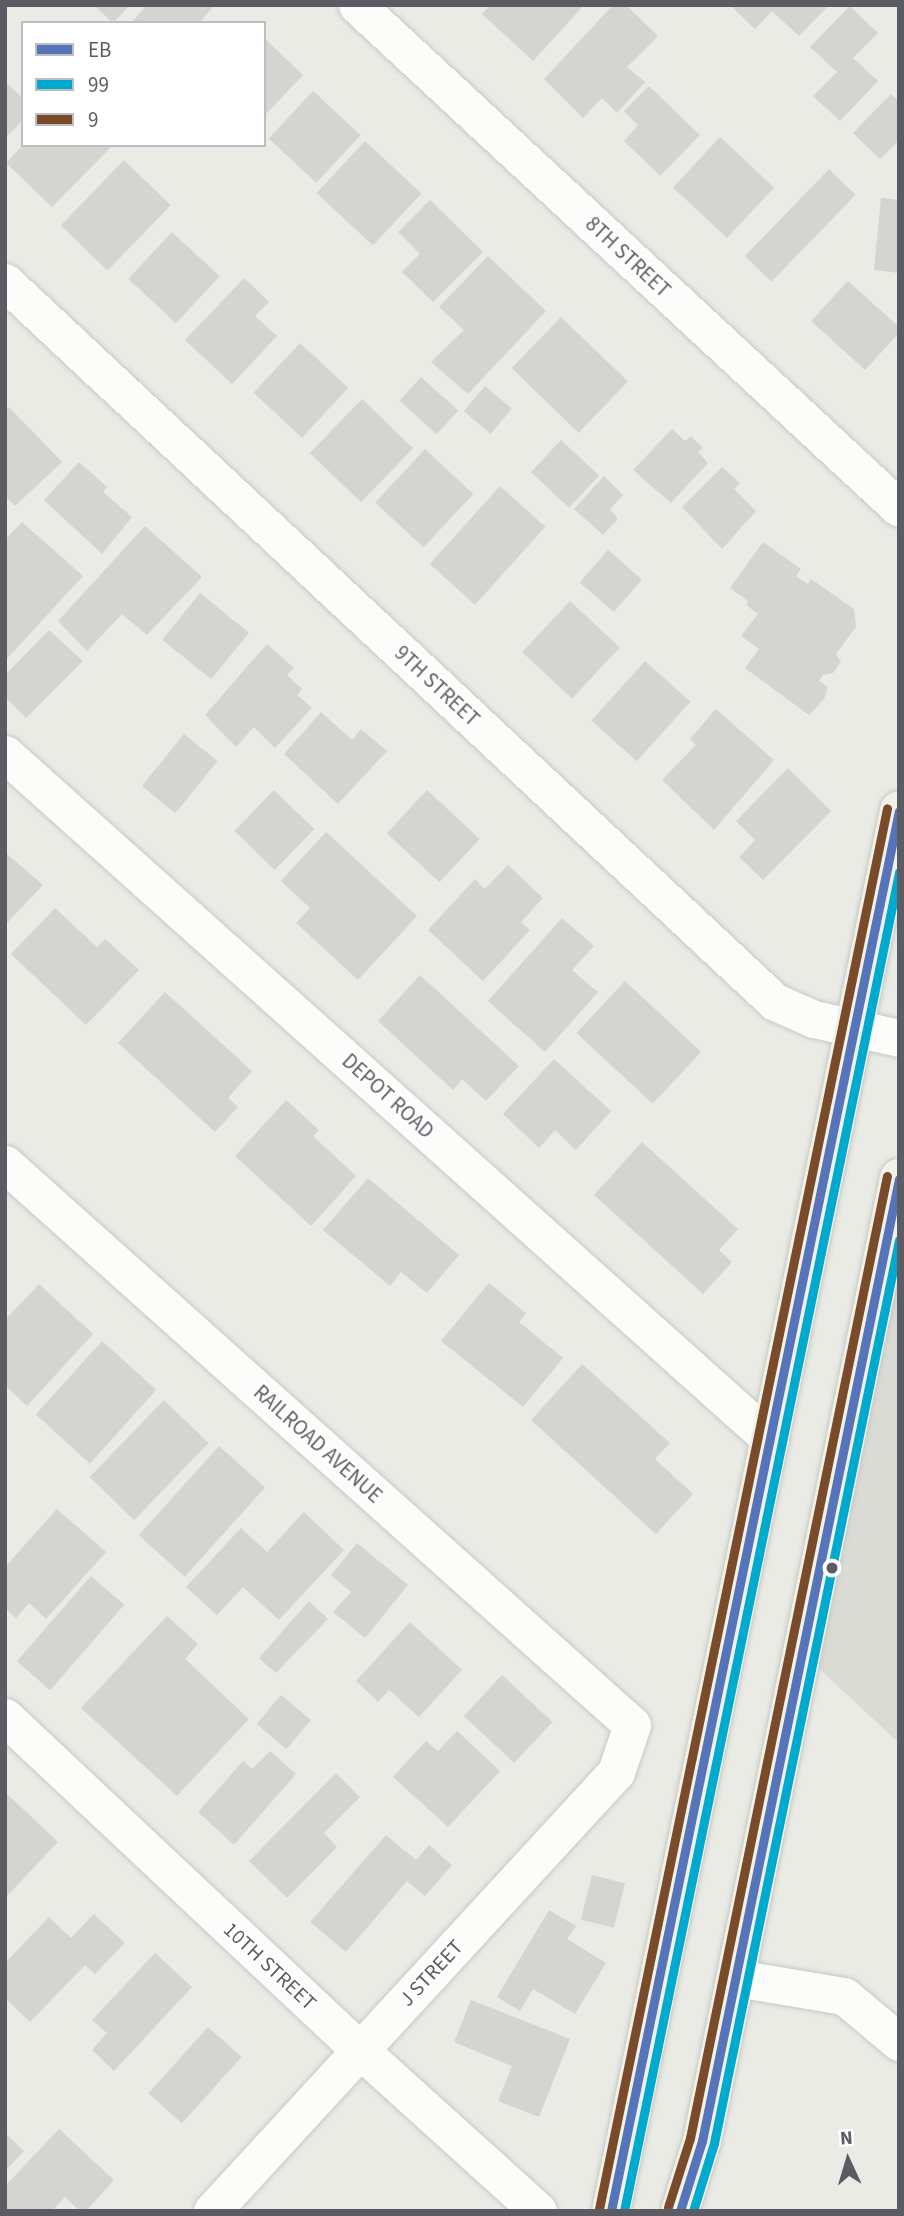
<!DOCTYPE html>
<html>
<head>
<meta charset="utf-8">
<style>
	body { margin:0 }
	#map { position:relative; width:904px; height:2216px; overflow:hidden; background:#ebebe5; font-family:"Source Sans 3",sans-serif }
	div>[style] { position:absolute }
	.industrial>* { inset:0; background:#dbdbd5 }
	.building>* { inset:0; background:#d4d4d0; transform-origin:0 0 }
	.roads { filter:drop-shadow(0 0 2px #c7c8c6) drop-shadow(0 0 2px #c7c8c6) }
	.minor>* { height:37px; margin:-18.5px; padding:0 18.5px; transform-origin:18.5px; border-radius:18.5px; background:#fcfcfb }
	.primary>* { height:38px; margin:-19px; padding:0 19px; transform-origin:19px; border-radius:19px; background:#f1f2e7 }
	.bus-1>* { height:9px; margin:-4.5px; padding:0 4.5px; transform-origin:4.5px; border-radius:4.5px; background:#5674b9 }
	.bus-2>* { height:9px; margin:-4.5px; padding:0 4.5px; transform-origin:4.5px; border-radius:4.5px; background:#00a9ce }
	.bus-3>* { height:9px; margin:-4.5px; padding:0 4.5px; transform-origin:4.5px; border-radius:4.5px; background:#7a4b2a }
	.dots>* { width:19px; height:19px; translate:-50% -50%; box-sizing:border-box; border:4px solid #fff; border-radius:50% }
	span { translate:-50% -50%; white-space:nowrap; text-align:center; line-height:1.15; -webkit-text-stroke:5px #fff; paint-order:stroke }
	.street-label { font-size:21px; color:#5b5c63 }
	.frame { position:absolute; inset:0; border:7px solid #5b5c63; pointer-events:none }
	.legend { position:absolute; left:21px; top:21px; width:245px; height:126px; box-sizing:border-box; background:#fff; border:2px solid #bdbec1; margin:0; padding:9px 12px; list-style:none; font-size:21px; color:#5b5c63 }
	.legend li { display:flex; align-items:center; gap:14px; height:35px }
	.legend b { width:35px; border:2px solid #bdbec1 }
	.north { position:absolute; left:813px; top:2125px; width:70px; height:70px; -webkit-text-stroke:5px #fff; paint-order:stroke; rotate:356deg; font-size:19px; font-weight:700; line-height:28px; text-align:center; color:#5b5c63 }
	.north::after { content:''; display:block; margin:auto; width:24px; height:32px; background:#5b5c63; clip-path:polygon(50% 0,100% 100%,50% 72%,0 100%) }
</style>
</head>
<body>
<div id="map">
	<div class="industrial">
		<div style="clip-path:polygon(899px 1259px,899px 1743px,815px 1665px)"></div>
	</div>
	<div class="building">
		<div style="clip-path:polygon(94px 5px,130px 5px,113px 23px)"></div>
		<div style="clip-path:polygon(147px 5px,215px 5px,199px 23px,131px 23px)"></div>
		<div style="clip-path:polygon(491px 5px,584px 5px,533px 61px,482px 14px)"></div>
		<div style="clip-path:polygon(613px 5px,626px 5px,658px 36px,627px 67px,645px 82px,617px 113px,602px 98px,583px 118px,544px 79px)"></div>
		<div style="clip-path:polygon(730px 5px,829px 5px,799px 36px,772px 11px,755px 29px)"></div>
		<div style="clip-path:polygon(850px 6px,878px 33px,853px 58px,878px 81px,840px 121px,813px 96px,837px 72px,810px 47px)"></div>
		<div style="clip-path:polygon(264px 38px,303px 75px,264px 116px)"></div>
		<div style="clip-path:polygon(5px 82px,23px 98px,23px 120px,5px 138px)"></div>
		<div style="clip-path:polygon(649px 86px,700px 135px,660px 176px,624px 141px,638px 125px,624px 111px)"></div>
		<div style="left:313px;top:91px;width:65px;height:65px;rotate:43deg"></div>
		<div style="clip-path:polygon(891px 94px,899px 102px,899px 140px,880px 159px,853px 133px)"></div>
		<div style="left:720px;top:137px;width:74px;height:69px;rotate:43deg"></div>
		<div style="left:365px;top:141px;width:77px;height:71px;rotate:43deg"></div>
		<div style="clip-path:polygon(23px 145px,109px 145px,111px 147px,52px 207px,6px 163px)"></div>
		<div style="left:124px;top:160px;width:65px;height:91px;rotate:44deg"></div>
		<div style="left:829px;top:169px;width:37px;height:121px;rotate:44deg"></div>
		<div style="clip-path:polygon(881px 198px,899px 200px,899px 273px,874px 270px)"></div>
		<div style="clip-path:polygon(430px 200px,483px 252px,433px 302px,402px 272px,420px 254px,398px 232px)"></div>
		<div style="left:172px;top:232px;width:65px;height:64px;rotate:43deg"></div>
		<div style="clip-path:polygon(488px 256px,546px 311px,468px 394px,431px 362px,464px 330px,439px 307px)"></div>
		<div style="clip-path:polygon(244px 278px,269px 302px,255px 316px,277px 336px,232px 384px,185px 340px)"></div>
		<div style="clip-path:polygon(848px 281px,899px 327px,899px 333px,865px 370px,811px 321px)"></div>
		<div style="left:561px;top:317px;width:93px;height:71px;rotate:44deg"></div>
		<div style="left:300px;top:343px;width:66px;height:68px;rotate:43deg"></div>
		<div style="left:421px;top:377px;width:50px;height:32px;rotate:42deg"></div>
		<div style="left:485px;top:386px;width:35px;height:33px;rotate:40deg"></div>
		<div style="left:362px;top:399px;width:71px;height:75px;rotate:44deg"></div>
		<div style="clip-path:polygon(9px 407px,62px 462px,15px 506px,5px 496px,5px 411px)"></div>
		<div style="clip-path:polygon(672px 429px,685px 441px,691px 436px,703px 448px,698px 452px,708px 463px,671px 503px,633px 470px)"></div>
		<div style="left:561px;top:440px;width:52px;height:44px;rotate:43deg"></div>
		<div style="left:425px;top:449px;width:66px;height:73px;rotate:43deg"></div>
		<div style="clip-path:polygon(79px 462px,107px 487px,103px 492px,132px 517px,102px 554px,44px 500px)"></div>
		<div style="clip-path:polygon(722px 467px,740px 483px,734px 489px,756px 511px,722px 549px,682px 507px)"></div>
		<div style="clip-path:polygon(604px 476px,623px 495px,610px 509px,618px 519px,603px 535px,574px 509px)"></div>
		<div style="left:500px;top:486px;width:61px;height:105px;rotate:42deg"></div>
		<div style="clip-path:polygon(22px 522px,83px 576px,5px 661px,5px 540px)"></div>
		<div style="clip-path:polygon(145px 526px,202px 577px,147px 635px,122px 614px,87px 651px,58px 621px)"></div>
		<div style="clip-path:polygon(763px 542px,801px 569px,796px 576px,808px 584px,811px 579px,854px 609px,856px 627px,836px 654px,841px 662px,833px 673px,823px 675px,819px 681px,828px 687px,824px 699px,809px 715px,745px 668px,759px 649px,741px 636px,758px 614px,746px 605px,748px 601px,730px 588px)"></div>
		<div style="left:608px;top:550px;width:45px;height:43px;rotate:41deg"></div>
		<div style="left:200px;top:593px;width:63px;height:60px;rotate:39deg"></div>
		<div style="left:570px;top:601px;width:68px;height:70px;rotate:43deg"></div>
		<div style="clip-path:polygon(49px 630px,83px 661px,26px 718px,5px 697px,5px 675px)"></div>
		<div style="clip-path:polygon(267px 644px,294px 668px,287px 675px,302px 689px,297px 695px,312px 708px,275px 748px,254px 727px,236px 747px,205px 715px)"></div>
		<div style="left:645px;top:661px;width:61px;height:80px;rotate:42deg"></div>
		<div style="clip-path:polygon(716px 709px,774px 760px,714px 830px,662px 780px,696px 745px,690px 739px)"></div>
		<div style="clip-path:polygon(321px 712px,352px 740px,361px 729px,387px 751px,338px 804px,284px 754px)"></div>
		<div style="left:184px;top:734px;width:43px;height:67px;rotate:39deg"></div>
		<div style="clip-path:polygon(788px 768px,831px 811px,763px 880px,739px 857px,755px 840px,736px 821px)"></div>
		<div style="left:274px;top:790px;width:56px;height:57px;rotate:44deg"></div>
		<div style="left:427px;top:790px;width:72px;height:59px;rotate:43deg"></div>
		<div style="clip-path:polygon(326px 832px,417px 916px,358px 980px,296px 923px,310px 908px,281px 881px)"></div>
		<div style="clip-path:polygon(5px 852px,43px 885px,5px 925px)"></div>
		<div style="clip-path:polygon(508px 865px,543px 898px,521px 922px,530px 930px,483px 981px,428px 930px,475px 879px,485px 889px)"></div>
		<div style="clip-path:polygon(55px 908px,97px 947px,105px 939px,139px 970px,86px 1025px,11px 954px)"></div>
		<div style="clip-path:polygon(562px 918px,594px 946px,572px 970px,598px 992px,545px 1052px,488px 1001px)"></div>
		<div style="clip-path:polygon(420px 975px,519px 1066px,486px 1101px,462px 1079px,453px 1090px,378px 1021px)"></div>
		<div style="left:625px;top:981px;width:104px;height:71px;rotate:43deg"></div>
		<div style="clip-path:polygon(165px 992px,252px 1071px,228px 1098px,238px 1107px,215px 1132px,118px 1043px)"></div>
		<div style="clip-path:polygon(554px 1059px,611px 1111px,576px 1150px,555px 1130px,539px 1148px,503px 1114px)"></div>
		<div style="clip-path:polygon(286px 1100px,319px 1130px,313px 1136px,356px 1176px,311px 1226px,235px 1156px)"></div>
		<div style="clip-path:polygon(642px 1142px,738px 1229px,719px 1250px,732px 1262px,703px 1294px,594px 1195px)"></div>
		<div style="clip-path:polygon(368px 1178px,459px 1255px,427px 1293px,401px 1272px,390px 1286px,323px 1230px)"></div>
		<div style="clip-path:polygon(489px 1283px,526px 1313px,519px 1322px,563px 1358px,523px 1407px,441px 1341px)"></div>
		<div style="clip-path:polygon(39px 1284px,93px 1334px,27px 1406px,5px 1385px,5px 1320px)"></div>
		<div style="left:102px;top:1341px;width:73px;height:99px;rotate:42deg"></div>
		<div style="clip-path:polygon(582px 1364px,670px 1443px,655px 1459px,693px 1494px,656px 1534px,531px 1420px)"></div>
		<div style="left:164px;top:1400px;width:62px;height:107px;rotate:44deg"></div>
		<div style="left:219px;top:1446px;width:62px;height:120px;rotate:42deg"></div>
		<div style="clip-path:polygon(57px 1509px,106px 1552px,46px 1619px,29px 1603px,16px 1618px,5px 1608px,5px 1567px)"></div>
		<div style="clip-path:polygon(304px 1512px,344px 1550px,279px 1620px,243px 1587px,217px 1615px,186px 1587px,241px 1528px,267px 1552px)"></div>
		<div style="clip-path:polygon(357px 1543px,408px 1585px,365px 1638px,333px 1612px,351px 1592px,331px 1575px)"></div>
		<div style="left:91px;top:1576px;width:44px;height:113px;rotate:41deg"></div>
		<div style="clip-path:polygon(309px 1601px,328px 1619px,276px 1673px,259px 1658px)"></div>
		<div style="clip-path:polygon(167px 1616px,198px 1644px,185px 1659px,249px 1719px,177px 1796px,81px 1708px)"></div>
		<div style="clip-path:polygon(410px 1622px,462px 1670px,419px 1717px,389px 1690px,378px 1702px,356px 1681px)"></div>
		<div style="left:502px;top:1675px;width:69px;height:56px;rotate:43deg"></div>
		<div style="left:281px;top:1695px;width:39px;height:38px;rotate:40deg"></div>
		<div style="clip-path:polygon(457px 1731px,500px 1771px,448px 1827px,393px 1777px,426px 1741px,438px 1751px)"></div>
		<div style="clip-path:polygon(270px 1751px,296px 1774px,234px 1845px,198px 1812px,243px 1761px,252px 1769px)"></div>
		<div style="clip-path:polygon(336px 1773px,360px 1797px,324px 1833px,337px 1847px,287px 1898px,249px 1861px)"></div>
		<div style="clip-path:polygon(5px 1792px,58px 1842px,5px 1898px)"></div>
		<div style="clip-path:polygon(386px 1835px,416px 1860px,429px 1845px,452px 1865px,425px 1896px,407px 1881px,346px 1952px,310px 1922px)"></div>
		<div style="left:592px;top:1875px;width:34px;height:46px;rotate:14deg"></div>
		<div style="clip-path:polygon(549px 1910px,576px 1926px,567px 1939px,606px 1963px,575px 2014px,533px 1989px,520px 2011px,497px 1997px)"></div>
		<div style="clip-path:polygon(94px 1914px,125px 1943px,95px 1974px,85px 1965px,30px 2022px,5px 1998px,5px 1963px,49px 1917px,71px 1938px)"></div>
		<div style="clip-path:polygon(155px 1953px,192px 1987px,114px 2071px,92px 2050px,107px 2033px,92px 2020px)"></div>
		<div style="clip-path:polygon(471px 2000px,570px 2039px,539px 2117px,498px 2101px,512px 2066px,454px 2042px)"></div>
		<div style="left:208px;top:2027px;width:45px;height:89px;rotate:42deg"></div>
		<div style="clip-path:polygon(59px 2129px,114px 2180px,86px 2211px,80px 2211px,65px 2197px,52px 2211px,5px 2211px,5px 2186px)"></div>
		<div style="clip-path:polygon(5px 2133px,24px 2151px,5px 2171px)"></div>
	</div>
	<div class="roads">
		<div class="minor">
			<div style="left:357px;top:5px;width:739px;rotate:42.86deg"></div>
			<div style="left:5px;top:282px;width:1054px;rotate:43.08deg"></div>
			<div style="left:775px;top:1002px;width:43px;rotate:23.6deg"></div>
			<div style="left:814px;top:1019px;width:87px;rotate:12.6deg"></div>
			<div style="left:5px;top:754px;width:1027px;rotate:41.84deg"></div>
			<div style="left:5px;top:1164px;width:841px;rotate:41.82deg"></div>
			<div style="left:632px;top:1725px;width:50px;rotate:108.8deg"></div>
			<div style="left:616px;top:1772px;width:597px;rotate:132.62deg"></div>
			<div style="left:5px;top:1717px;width:487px;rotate:43.2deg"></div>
			<div style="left:360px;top:2050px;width:240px;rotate:42.1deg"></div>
			<div style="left:736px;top:1978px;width:109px;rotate:9.5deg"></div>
			<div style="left:844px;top:1996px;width:72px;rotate:39.9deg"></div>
		</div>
		<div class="primary">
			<div style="left:611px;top:2211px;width:1430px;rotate:-78.38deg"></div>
			<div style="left:680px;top:2211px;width:73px;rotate:-72.6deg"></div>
			<div style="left:702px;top:2141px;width:983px;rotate:-78.44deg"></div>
		</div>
	</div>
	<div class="bus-1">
		<div style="left:611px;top:2211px;width:1429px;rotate:-78.38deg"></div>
		<div style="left:680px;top:2211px;width:73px;rotate:-72.6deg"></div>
		<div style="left:702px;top:2141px;width:982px;rotate:-78.43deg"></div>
	</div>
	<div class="bus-2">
		<div style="left:624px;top:2211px;width:1367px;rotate:-78.39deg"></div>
		<div style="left:693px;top:2211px;width:71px;rotate:-72.8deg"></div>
		<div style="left:714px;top:2143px;width:922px;rotate:-78.42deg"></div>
	</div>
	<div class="bus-3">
		<div style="left:668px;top:2207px;width:72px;rotate:-72.3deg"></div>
		<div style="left:690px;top:2138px;width:982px;rotate:-78.43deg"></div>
		<div style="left:599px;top:2209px;width:1430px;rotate:-78.38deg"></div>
	</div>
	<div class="dots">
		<div style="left:832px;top:1568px;background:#5b5c63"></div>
	</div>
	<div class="street-label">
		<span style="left:628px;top:257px;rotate:43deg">8TH STREET</span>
		<span style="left:437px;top:686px;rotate:43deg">9TH STREET</span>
		<span style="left:388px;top:1096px;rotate:42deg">DEPOT ROAD</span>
		<span style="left:318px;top:1444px;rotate:42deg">RAILROAD AVENUE</span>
		<span style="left:270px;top:1966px;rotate:43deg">10TH STREET</span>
		<span style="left:431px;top:1973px;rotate:-47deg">J STREET</span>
	</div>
	<div class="frame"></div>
	<ul class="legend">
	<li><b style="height:9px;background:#5674b9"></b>EB</li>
	<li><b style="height:9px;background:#00a9ce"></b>99</li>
	<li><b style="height:9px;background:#7a4b2a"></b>9</li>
	</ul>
	<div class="north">N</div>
</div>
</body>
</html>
